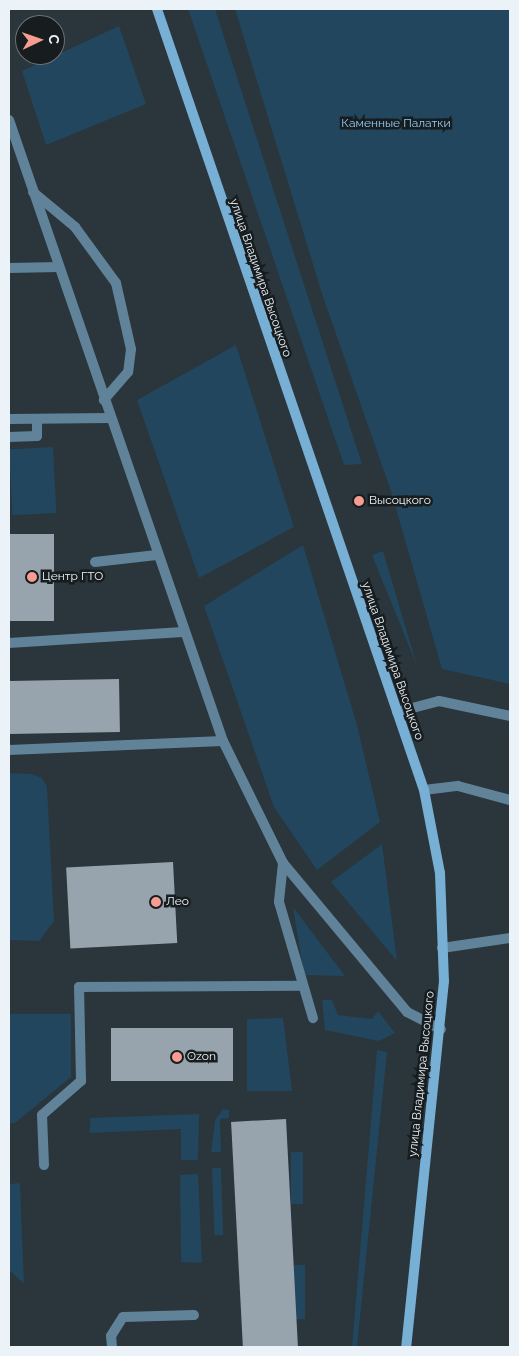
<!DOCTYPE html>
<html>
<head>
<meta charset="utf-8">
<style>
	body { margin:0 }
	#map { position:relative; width:519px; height:1356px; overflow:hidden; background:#2a353c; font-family:Raleway,sans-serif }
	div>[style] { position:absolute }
	.green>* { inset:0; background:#22465d; transform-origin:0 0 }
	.building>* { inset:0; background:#98a4ad; transform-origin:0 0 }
	.service>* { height:10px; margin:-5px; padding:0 5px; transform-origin:5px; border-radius:5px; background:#60839a }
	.minor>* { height:10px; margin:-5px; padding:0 5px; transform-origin:5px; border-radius:5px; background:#60839a }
	.secondary>* { height:10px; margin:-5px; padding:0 5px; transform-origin:5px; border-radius:5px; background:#77afd5 }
	.dots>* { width:14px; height:14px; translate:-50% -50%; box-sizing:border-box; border:2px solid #171c1f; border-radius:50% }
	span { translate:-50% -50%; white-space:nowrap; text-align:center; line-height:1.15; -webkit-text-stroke:5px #171c1f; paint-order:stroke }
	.park-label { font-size:12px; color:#8fcef9 }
	.street-label { font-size:12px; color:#ecf3f8 }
	.poi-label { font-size:12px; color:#ecf3f8 }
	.left { translate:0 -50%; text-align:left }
	.frame { position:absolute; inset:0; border:10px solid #ecf3f8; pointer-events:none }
	.north { position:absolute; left:15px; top:15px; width:50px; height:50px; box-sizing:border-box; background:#171c1f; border:1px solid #6c7276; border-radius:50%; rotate:87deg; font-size:14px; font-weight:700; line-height:20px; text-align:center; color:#ecf3f8 }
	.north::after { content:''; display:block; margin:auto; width:18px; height:22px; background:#f59d90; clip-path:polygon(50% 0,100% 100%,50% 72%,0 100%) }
</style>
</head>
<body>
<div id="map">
	<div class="green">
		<div style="clip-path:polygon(188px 9px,215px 9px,362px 464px,344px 465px)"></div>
		<div style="clip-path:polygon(235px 9px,510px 9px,510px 684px,442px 669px,391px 491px,323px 297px)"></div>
		<div style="clip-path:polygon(119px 26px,146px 104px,46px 145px,22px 71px)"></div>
		<div style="clip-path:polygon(236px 345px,294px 527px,199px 578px,137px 400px)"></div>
		<div style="left:53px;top:447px;width:66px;height:44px;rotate:87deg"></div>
		<div style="clip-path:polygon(303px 545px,357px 725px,380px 822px,317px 870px,274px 807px,204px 606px)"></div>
		<div style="clip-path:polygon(383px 551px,417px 666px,372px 555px)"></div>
		<div style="clip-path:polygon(9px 773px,31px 774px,42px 778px,47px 787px,54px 921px,39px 941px,9px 940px)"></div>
		<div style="clip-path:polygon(382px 844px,397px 961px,331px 882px)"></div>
		<div style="clip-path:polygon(293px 907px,345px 976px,304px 975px)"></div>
		<div style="clip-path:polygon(322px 1000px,332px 1000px,338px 1015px,372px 1019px,378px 1011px,395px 1033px,379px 1041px,325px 1030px)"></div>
		<div style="clip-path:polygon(9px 1014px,71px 1014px,71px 1077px,15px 1123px,9px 1123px)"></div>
		<div style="clip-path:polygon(283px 1018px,292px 1091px,247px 1091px,247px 1019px)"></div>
		<div style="clip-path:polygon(377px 1050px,387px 1052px,357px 1347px,352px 1347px)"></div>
		<div style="clip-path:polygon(223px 1109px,229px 1110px,229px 1118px,220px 1119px,221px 1152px,211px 1152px,215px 1120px)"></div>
		<div style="clip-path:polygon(199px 1114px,198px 1160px,181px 1160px,181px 1129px,90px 1133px,90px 1118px)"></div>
		<div style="left:291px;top:1152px;width:12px;height:52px"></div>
		<div style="left:221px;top:1168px;width:67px;height:9px;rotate:88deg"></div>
		<div style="clip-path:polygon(198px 1174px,202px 1263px,181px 1262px,180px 1175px)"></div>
		<div style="clip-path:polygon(20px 1183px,24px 1284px,9px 1270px,9px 1184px)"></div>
		<div style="left:294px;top:1265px;width:11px;height:54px"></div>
	</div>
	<div class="building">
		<div style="left:9px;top:534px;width:45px;height:87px"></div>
		<div style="left:119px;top:679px;width:53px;height:110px;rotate:89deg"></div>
		<div style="left:173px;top:862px;width:81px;height:107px;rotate:87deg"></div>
		<div style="left:111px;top:1028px;width:122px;height:53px"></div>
		<div style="left:286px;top:1119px;width:228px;height:55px;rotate:87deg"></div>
	</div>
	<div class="service">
		<div style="left:33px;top:192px;width:55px;rotate:39.8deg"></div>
		<div style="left:75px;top:227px;width:69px;rotate:53.8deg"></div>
		<div style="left:116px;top:283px;width:68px;rotate:77.2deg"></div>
		<div style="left:131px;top:349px;width:23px;rotate:97deg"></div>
		<div style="left:128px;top:372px;width:37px;rotate:131deg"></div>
		<div style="left:9px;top:268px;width:50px;rotate:-1.1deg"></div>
		<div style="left:9px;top:437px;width:28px;rotate:-2deg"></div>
		<div style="left:37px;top:436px;width:17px;rotate:-90deg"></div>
		<div style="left:95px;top:562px;width:62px;rotate:-6.4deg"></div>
		<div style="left:424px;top:790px;width:34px;rotate:-7deg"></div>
		<div style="left:458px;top:786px;width:54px;rotate:15.1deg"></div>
		<div style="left:283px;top:863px;width:194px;rotate:50.2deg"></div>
		<div style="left:407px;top:1012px;width:38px;rotate:27deg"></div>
		<div style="left:283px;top:863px;width:39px;rotate:96deg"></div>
		<div style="left:279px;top:902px;width:121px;rotate:73.7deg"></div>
		<div style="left:442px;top:948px;width:69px;rotate:-8.4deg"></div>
		<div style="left:44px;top:1165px;width:50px;rotate:-92.3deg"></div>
		<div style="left:42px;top:1115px;width:52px;rotate:-41.1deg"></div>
		<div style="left:81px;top:1081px;width:94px;rotate:-91.2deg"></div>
		<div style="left:79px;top:987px;width:224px;rotate:-0.3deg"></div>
		<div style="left:112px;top:1347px;width:11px;rotate:-95deg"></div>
		<div style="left:111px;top:1336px;width:22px;rotate:-58deg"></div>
		<div style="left:123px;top:1317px;width:71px;rotate:-1.6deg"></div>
	</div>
	<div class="minor">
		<div style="left:9px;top:120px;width:657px;rotate:70.99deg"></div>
		<div style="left:223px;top:741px;width:136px;rotate:63.8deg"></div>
		<div style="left:9px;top:419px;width:101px;rotate:-0.6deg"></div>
		<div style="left:9px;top:643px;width:174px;rotate:-3.6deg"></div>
		<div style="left:397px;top:712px;width:43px;rotate:-14.7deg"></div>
		<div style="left:439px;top:701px;width:73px;rotate:11.9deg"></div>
		<div style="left:9px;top:750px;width:214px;rotate:-2.4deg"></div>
	</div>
	<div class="secondary">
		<div style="left:157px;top:9px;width:825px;rotate:71.13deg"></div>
		<div style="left:424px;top:790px;width:85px;rotate:79.1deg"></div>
		<div style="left:440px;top:873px;width:108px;rotate:87.9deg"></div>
		<div style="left:444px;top:981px;width:368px;rotate:95.9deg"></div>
	</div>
	<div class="dots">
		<div style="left:359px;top:501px;background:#f59d90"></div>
		<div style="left:32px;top:577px;background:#f59d90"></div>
		<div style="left:156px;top:902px;background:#f59d90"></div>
		<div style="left:177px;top:1057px;background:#f59d90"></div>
	</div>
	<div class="park-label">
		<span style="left:396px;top:124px">Каменные Палатки</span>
	</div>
	<div class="street-label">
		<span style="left:260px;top:278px;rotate:71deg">улица Владимира Высоцкого</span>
		<span style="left:392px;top:661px;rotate:71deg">улица Владимира Высоцкого</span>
		<span style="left:422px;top:1074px;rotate:-84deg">улица Владимира Высоцкого</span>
	</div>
	<div class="poi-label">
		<span class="left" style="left:369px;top:501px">Высоцкого</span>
		<span class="left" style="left:42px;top:577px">Центр ГТО</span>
		<span class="left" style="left:166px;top:902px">Лео</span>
		<span class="left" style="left:187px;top:1057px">Ozon</span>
	</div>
	<div class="frame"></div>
	<div class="north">С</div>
</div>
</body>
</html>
